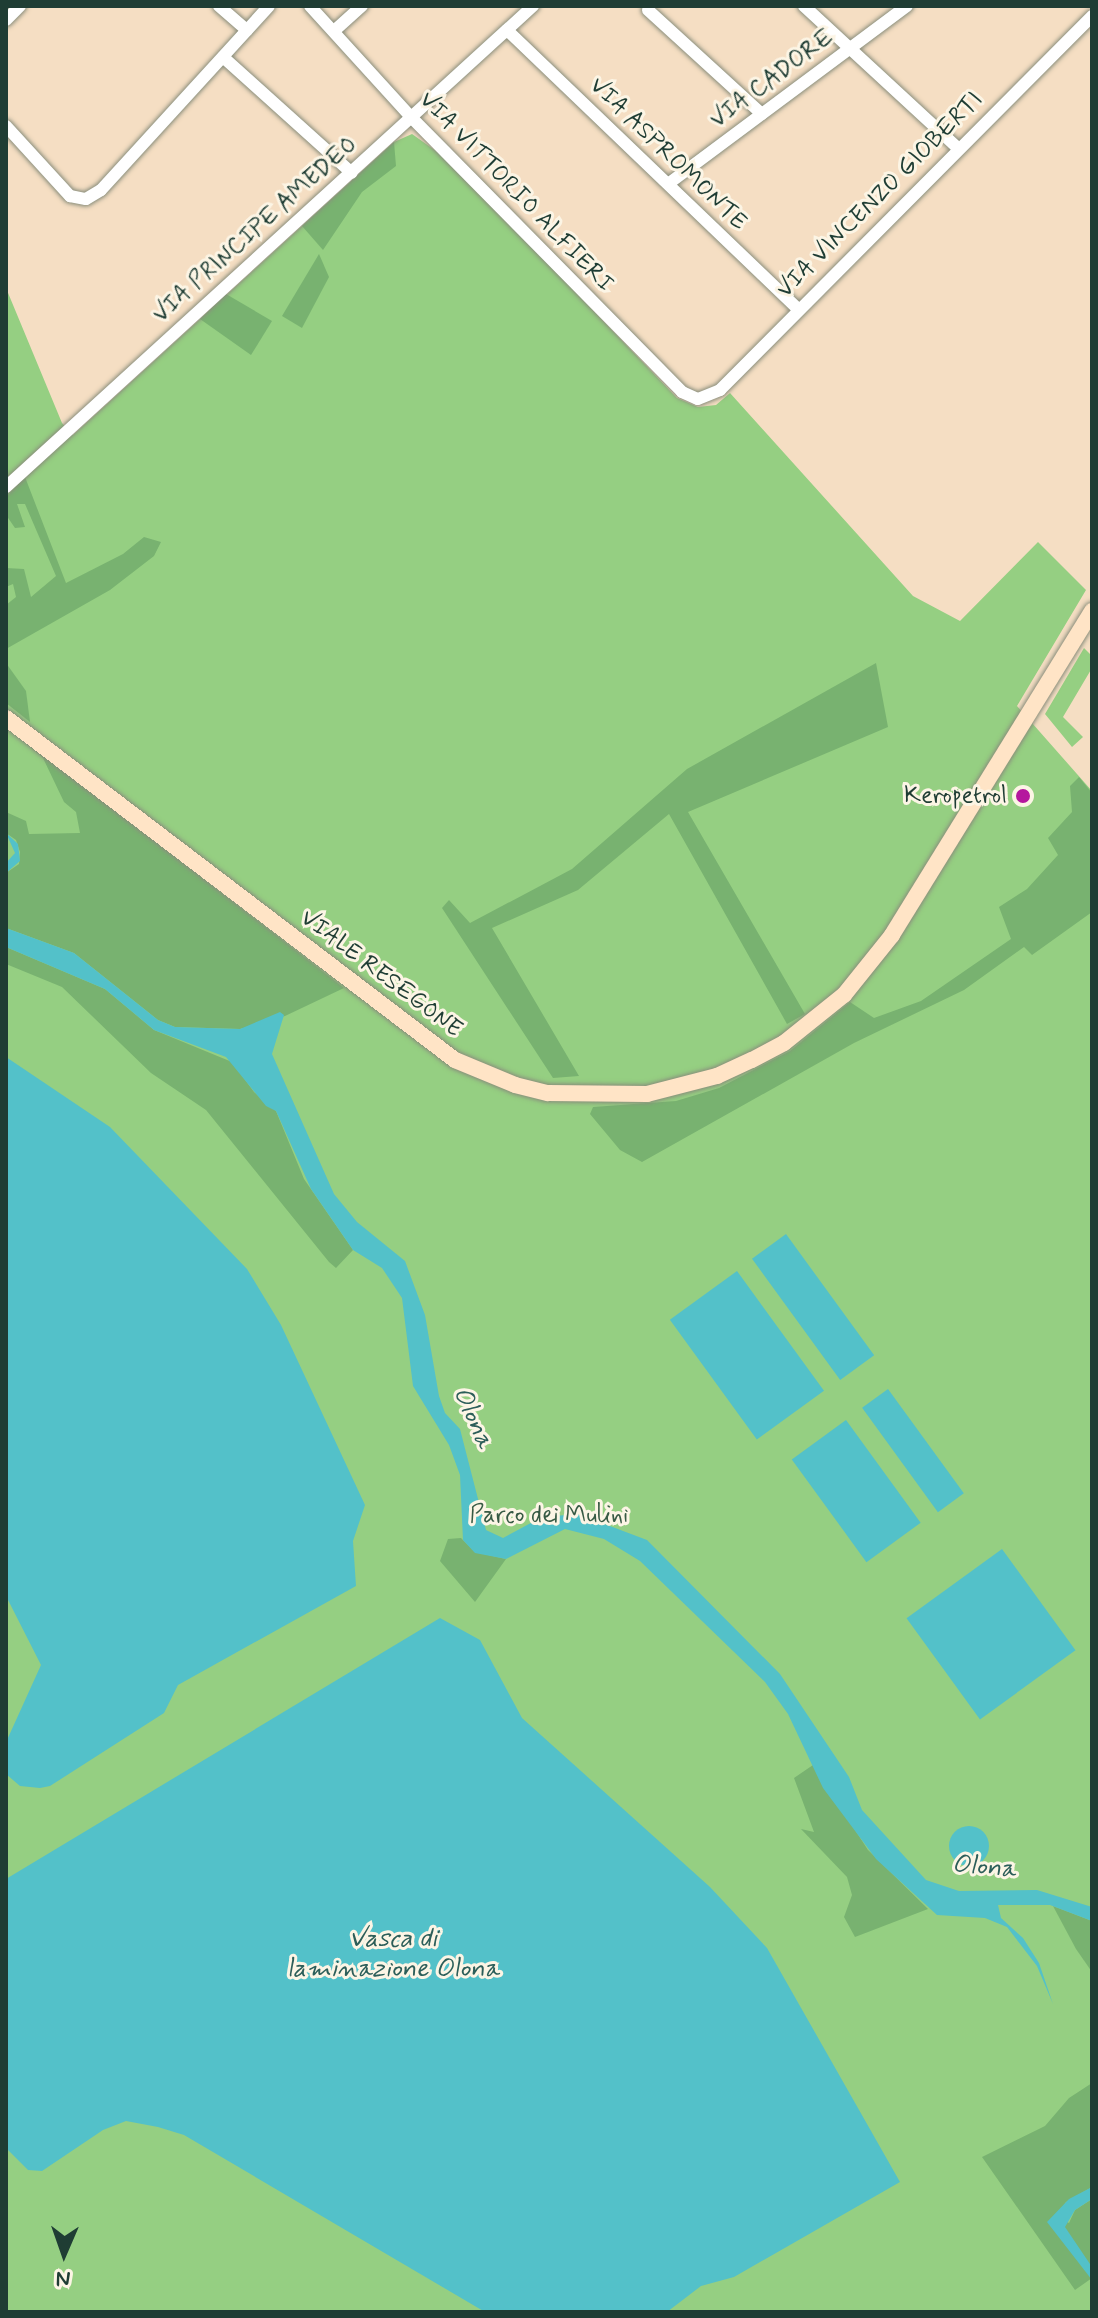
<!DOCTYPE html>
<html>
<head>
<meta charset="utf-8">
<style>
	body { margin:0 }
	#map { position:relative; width:1098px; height:2318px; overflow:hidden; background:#f5dec3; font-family:Mynerve,sans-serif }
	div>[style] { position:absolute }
	.green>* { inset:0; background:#95cf82 }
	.forest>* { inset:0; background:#78b270 }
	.water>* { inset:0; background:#53c1c9; transform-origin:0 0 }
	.round { border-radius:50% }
	.roads { filter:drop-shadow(0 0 2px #8a8e7c) drop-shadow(0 0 2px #8a8e7c) }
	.street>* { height:12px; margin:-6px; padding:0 6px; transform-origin:6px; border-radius:6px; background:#fff }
	.secondary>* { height:16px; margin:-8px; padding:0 8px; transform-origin:8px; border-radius:8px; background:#ffe4c6 }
	.dots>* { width:22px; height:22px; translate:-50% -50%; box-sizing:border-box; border:4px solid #fcf5e5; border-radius:50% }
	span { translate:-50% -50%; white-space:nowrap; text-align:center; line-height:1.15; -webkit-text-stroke:6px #fcf5e5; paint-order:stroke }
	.street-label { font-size:24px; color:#1f3d34 }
	.poi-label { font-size:24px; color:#1f3d34 }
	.right { translate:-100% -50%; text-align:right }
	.park-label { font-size:24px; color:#375a44 }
	.water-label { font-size:26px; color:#2c5e59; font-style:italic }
	.frame { position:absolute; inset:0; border:8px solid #1f3d34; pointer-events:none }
	.north { position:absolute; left:24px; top:2214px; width:80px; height:80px; -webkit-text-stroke:6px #fcf5e5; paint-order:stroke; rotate:182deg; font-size:22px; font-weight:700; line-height:32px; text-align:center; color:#1f3d34 }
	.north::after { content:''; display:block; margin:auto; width:28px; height:36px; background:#1f3d34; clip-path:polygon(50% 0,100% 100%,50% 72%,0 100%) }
</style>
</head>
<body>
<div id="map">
	<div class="green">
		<div style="clip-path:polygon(412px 134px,450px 161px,677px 398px,698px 407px,716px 405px,730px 393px,913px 596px,960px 621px,1038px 542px,1086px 590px,1017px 706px,1092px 791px,1092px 2312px,6px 2312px,6px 288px,62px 423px,73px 435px,394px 142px)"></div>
		<div style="clip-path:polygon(1084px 648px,1092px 656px,1092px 668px,1063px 717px,1083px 737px,1072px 747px,1045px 714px)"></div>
	</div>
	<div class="forest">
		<div style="clip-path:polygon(394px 142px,396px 166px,362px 192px,323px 250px,302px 226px)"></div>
		<div style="clip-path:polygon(319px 254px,329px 277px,302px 328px,282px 316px)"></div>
		<div style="clip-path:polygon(226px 294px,272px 321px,251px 355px,200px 319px)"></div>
		<div style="clip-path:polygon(25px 477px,66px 583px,123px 554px,144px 537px,161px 542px,154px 556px,110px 590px,6px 649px,6px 605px,16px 597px,13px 584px,6px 587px,6px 568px,24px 569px,31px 597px,56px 576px,25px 504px,17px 504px,25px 527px,15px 528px,6px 515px,6px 497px)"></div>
		<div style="clip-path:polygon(6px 663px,26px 691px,30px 722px,6px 703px)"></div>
		<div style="clip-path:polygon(876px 663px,888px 727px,688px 812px,805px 1014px,787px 1024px,669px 814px,578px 890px,492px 928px,579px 1076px,553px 1078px,442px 908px,449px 900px,470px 923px,572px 869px,687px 769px)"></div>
		<div style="clip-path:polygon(6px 726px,102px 800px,344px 988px,285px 1016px,240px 1029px,175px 1027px,158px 1020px,74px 953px,6px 928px,6px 873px,19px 864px,20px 852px,16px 840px,6px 833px,6px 812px,26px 821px,29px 834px,80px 833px,76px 812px,64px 802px,43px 758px)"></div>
		<div style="clip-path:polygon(1079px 777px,1092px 793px,1092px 912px,1032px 955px,1024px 947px,964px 990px,854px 1043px,642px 1162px,620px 1150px,590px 1114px,593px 1107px,676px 1101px,719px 1088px,790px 1051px,850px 1002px,874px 1018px,921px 1001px,1011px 939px,999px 907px,1027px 889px,1058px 855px,1048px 838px,1072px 812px,1070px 786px)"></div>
		<div style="clip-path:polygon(6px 947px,105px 989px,154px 1030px,232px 1062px,254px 1092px,276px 1111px,304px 1179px,353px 1250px,336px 1268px,329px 1262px,206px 1110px,151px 1073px,62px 987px,6px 964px)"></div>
		<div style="clip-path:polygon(461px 1538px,475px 1552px,506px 1559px,475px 1602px,440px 1561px,448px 1539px)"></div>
		<div style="clip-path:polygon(813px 1765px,868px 1850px,928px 1909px,855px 1937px,844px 1917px,852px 1895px,847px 1877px,801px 1829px,814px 1832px,794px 1778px)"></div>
		<div style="clip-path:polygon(1053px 1906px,1092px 1921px,1092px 1972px,1076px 1949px)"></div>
		<div style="clip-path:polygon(1092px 2083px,1092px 2187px,1066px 2202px,1057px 2216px,1069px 2223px,1075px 2210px,1092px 2199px,1092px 2278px,1075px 2290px,982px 2157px,1045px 2126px,1069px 2098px)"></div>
	</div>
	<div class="water">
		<div style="clip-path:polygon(6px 833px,18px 844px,20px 861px,6px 873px,6px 863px,15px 853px)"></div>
		<div style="clip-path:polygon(6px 928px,74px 953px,158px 1020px,175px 1027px,240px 1029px,280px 1012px,284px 1015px,272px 1054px,334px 1194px,357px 1222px,405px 1261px,425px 1315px,439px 1396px,445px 1413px,460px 1429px,486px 1530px,503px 1538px,542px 1517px,578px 1514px,647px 1540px,780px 1674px,849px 1777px,862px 1810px,926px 1880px,959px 1891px,1037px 1890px,1092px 1907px,1092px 1921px,1050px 1905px,998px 1905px,1001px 1918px,1023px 1938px,1039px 1963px,1053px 2004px,1037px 1966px,1007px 1927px,985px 1918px,937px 1915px,876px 1859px,823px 1788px,788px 1714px,765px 1682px,640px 1561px,604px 1539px,565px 1529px,506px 1559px,475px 1553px,463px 1540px,460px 1475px,449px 1445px,413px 1386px,402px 1298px,382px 1268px,353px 1250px,311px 1189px,276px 1111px,266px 1106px,226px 1057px,154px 1030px,105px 989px,6px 947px)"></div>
		<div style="clip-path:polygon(6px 1057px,110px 1127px,247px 1269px,281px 1325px,365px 1505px,353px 1541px,356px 1586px,178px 1685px,164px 1713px,50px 1786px,40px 1788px,20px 1786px,6px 1774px,7px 1740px,41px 1665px,6px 1596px)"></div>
		<div style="left:786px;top:1234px;width:150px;height:42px;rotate:54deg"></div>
		<div style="left:737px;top:1271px;width:148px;height:83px;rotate:54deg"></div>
		<div style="left:888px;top:1389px;width:129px;height:32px;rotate:54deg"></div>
		<div style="left:846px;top:1420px;width:127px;height:67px;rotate:54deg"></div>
		<div style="left:1002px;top:1549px;width:125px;height:118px;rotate:54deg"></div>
		<div style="clip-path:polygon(440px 1618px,480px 1640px,522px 1718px,710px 1887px,767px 1948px,900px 2182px,734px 2277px,701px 2286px,667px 2312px,485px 2312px,184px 2135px,158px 2127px,126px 2121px,103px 2130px,42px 2171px,28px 2170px,6px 2148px,6px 1879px)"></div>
		<div class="round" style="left:949px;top:1826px;width:40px;height:40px"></div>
		<div style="clip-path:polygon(1092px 2187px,1092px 2199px,1075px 2210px,1065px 2227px,1092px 2267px,1092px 2280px,1047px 2222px,1069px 2199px)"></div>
	</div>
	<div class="roads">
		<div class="street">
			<div style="left:219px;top:6px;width:37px;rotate:41deg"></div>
			<div style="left:310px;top:6px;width:149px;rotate:47.7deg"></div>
			<div style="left:410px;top:116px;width:388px;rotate:45.4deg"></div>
			<div style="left:682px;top:392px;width:17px;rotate:24deg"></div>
			<div style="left:698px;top:399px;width:24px;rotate:-22deg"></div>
			<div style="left:720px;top:390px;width:528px;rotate:-45.15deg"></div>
			<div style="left:804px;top:6px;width:208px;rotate:42.7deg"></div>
			<div style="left:648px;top:10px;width:154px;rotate:42.4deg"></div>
			<div style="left:6px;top:20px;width:20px;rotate:-45deg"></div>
			<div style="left:507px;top:30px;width:403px;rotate:43.8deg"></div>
			<div style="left:334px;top:31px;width:38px;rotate:-42deg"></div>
			<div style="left:223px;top:57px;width:173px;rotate:42deg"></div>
			<div style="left:6px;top:126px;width:95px;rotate:47.6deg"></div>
			<div style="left:70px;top:196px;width:16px;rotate:11deg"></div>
			<div style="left:86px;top:199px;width:17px;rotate:-31deg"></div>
			<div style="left:101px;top:190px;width:249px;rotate:-47.6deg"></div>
			<div style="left:668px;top:184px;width:298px;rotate:-36.7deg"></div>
			<div style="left:6px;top:487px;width:714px;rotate:-42.39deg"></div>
		</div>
		<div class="secondary">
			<div style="left:6px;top:718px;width:564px;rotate:37.3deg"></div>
			<div style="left:455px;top:1060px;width:65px;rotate:22.6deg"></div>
			<div style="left:515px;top:1085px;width:34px;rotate:14deg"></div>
			<div style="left:548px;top:1093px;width:99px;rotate:0.6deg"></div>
			<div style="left:647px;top:1094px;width:72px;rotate:-14.4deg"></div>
			<div style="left:717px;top:1076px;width:38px;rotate:-25deg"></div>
			<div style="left:752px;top:1060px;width:36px;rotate:-28deg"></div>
			<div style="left:784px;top:1043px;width:77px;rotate:-38.7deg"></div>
			<div style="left:844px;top:995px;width:77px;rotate:-51.3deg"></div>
			<div style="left:892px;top:935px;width:381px;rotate:-58.3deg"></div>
		</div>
	</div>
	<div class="dots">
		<div style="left:1023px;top:796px;background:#b5179e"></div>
	</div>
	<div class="street-label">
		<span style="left:772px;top:79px;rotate:-37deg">VIA CADORE</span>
		<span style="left:668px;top:154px;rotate:44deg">VIA ASPROMONTE</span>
		<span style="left:516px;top:192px;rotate:46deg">VIA VITTORIO ALFIERI</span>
		<span style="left:880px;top:195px;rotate:-45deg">VIA VINCENZO GIOBERTI</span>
		<span style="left:255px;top:230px;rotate:-42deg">VIA PRINCIPE AMEDEO</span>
		<span style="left:381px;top:974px;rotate:37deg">VIALE RESEGONE</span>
	</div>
	<div class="poi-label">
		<span class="right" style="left:1007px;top:796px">Keropetrol</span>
	</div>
	<div class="park-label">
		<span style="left:549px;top:1516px">Parco dei Mulini</span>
	</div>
	<div class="water-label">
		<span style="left:472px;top:1418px;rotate:66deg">Olona</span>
		<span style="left:984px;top:1868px;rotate:5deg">Olona</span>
		<span style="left:393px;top:1955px">Vasca di<br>laminazione Olona</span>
	</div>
	<div class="frame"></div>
	<div class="north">N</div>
</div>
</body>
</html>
